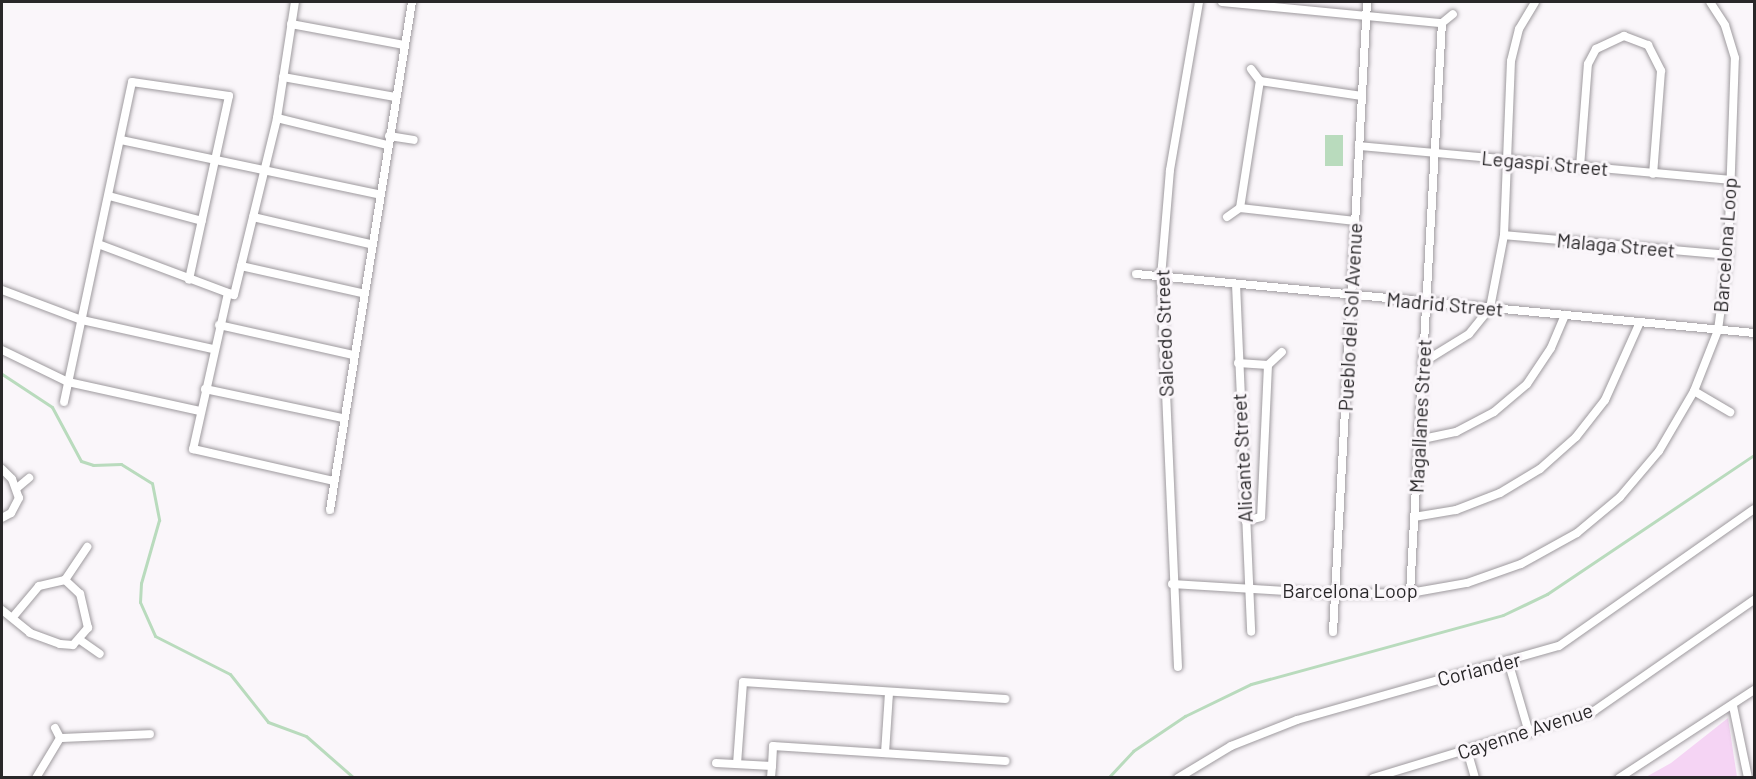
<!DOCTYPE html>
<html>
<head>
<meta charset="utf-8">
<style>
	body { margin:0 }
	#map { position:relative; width:1756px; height:779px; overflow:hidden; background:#faf6fa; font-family:Barlow,sans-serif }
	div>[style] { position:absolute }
	.green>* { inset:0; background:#f5d4f4 }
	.water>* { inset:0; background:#b9dbbd; transform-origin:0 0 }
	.stream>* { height:3px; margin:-1.5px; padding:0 1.5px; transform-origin:1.5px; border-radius:1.5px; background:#b9dbbd }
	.roads { filter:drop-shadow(0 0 2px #9e9a9e) drop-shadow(0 0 2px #9e9a9e) }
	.street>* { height:8px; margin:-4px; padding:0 4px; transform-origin:4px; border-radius:4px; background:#fff }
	span { translate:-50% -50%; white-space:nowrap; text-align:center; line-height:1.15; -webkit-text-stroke:6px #faf6fa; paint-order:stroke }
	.street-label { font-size:20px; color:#292729 }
	.frame { position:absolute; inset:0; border:3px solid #292729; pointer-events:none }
</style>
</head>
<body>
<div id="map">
	<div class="green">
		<div style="clip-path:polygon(1728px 718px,1737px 777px,1646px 777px,1671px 763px)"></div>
	</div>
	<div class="water">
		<div style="left:1325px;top:135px;width:18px;height:31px"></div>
	</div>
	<div class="stream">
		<div style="left:2px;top:374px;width:60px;rotate:33.4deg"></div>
		<div style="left:52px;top:407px;width:61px;rotate:61.8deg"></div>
		<div style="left:81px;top:461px;width:13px;rotate:18deg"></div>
		<div style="left:93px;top:465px;width:28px;rotate:-2deg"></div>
		<div style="left:121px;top:464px;width:36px;rotate:32deg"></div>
		<div style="left:152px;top:483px;width:38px;rotate:79deg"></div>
		<div style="left:159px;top:520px;width:66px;rotate:105.9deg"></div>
		<div style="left:141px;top:583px;width:19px;rotate:93deg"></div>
		<div style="left:140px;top:602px;width:37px;rotate:66deg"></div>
		<div style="left:155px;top:636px;width:84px;rotate:26.9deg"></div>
		<div style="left:230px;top:674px;width:61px;rotate:51.6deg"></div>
		<div style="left:268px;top:722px;width:40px;rotate:20.2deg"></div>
		<div style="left:306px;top:736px;width:64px;rotate:41.2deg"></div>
		<div style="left:1108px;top:778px;width:37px;rotate:-47deg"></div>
		<div style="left:1133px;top:751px;width:63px;rotate:-33.9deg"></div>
		<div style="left:1185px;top:716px;width:73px;rotate:-25.9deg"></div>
		<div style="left:1251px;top:684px;width:261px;rotate:-15.3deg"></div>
		<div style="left:1503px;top:615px;width:49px;rotate:-25.5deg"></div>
		<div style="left:1547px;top:594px;width:249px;rotate:-33.9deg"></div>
	</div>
	<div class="roads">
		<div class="street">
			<div style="left:1222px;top:2px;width:221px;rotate:5.5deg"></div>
			<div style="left:1442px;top:23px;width:14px;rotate:-39deg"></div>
			<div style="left:291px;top:24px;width:115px;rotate:10.5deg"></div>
			<div style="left:1251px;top:69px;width:15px;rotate:53deg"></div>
			<div style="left:283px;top:77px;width:114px;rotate:10.1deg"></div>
			<div style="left:1260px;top:81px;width:103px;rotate:8.4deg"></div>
			<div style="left:277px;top:118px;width:113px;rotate:13.8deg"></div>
			<div style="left:389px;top:136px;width:25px;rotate:9deg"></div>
			<div style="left:121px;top:140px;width:263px;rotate:11.9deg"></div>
			<div style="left:1359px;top:146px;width:373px;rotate:5.2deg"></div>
			<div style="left:1580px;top:167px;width:103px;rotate:-85.6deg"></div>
			<div style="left:1588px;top:64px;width:17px;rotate:-62deg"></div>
			<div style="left:1596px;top:49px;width:31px;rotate:-25deg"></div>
			<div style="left:1624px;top:36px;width:26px;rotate:21deg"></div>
			<div style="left:1648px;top:45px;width:29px;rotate:63deg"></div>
			<div style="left:1661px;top:71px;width:103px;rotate:94.4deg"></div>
			<div style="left:109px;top:196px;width:96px;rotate:15deg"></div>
			<div style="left:1240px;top:208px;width:129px;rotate:-81.1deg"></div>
			<div style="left:1240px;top:208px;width:116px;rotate:6.4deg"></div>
			<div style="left:253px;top:217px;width:120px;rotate:13deg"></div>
			<div style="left:1227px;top:217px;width:16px;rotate:-35deg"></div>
			<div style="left:1504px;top:235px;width:225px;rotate:5.1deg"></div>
			<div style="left:98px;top:244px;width:145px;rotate:20.6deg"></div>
			<div style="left:234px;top:295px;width:182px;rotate:-76.3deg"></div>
			<div style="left:277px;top:118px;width:117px;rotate:-81.2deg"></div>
			<div style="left:241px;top:266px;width:124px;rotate:12.6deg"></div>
			<div style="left:1136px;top:274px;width:621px;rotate:5.45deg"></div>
			<div style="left:1236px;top:284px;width:348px;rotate:87.5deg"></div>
			<div style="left:2px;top:290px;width:85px;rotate:20.6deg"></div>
			<div style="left:82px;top:320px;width:134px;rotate:12.5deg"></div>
			<div style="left:228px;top:293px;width:160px;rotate:102.6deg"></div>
			<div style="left:193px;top:449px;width:145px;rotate:12.8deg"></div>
			<div style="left:219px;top:325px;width:137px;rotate:12.6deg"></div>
			<div style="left:2px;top:350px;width:73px;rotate:25.9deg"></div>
			<div style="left:68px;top:382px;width:135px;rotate:12.4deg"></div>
			<div style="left:1238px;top:363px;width:30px;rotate:4deg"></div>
			<div style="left:1268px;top:365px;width:152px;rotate:92.6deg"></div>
			<div style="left:1261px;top:517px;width:16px;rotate:166deg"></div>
			<div style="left:1422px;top:363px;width:55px;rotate:-31.7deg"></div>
			<div style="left:1469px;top:334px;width:33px;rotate:-51deg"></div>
			<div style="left:1490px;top:308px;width:74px;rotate:-79.1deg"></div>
			<div style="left:1504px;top:235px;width:174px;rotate:-87.7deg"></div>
			<div style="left:1511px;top:61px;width:33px;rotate:-76deg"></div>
			<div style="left:1519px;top:29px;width:31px;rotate:-59deg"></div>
			<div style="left:1268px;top:365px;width:19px;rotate:-43deg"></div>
			<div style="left:205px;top:389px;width:141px;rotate:11.9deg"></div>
			<div style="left:1694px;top:391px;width:42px;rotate:30.3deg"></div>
			<div style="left:64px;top:402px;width:327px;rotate:-78deg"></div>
			<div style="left:132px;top:82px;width:98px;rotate:8.2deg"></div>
			<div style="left:229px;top:96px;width:188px;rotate:102.3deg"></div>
			<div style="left:1418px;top:440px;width:39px;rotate:-12deg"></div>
			<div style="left:1456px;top:432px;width:43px;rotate:-27.8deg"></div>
			<div style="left:1494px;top:412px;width:43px;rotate:-40.3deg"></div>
			<div style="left:1527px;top:384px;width:43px;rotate:-56.3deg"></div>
			<div style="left:1551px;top:348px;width:36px;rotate:-67deg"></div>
			<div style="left:2px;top:469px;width:14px;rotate:45deg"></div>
			<div style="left:12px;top:479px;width:20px;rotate:70deg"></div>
			<div style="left:19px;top:498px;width:17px;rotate:118deg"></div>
			<div style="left:11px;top:513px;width:10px;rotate:151deg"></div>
			<div style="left:17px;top:488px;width:16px;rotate:-40deg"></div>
			<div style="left:330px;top:510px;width:515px;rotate:-80.83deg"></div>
			<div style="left:1414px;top:517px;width:43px;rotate:-9.5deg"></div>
			<div style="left:1456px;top:510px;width:47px;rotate:-21.1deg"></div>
			<div style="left:1500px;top:493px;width:47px;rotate:-31deg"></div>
			<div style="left:1540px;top:469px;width:48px;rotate:-41.6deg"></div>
			<div style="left:1576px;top:437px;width:47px;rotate:-51.9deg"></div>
			<div style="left:1605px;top:400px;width:85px;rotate:-65.8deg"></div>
			<div style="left:65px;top:580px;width:40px;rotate:-56deg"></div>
			<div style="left:1172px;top:584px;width:163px;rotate:3.5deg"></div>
			<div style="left:1335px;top:594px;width:75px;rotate:-0.8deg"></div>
			<div style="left:1410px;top:593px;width:58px;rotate:-10deg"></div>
			<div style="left:1467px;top:583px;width:57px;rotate:-19.4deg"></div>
			<div style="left:1521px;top:564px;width:64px;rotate:-29deg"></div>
			<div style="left:1577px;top:533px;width:56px;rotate:-39.9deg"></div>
			<div style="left:1620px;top:497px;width:60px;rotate:-49.7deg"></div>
			<div style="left:1659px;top:451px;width:69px;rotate:-59.7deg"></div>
			<div style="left:1694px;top:391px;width:66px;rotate:-68.5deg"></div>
			<div style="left:1718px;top:330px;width:76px;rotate:-82.4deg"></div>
			<div style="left:1728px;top:255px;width:197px;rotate:-88deg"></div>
			<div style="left:1735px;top:58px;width:34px;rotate:-107deg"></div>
			<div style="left:1725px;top:25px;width:27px;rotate:-123deg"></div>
			<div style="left:1410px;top:593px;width:571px;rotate:-86.79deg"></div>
			<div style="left:2px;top:610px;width:36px;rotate:39deg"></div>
			<div style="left:30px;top:633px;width:32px;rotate:20deg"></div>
			<div style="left:60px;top:644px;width:13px;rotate:4deg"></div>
			<div style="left:73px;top:645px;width:23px;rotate:-49deg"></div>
			<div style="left:88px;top:628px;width:35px;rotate:-103deg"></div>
			<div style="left:80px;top:594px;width:21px;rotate:-137deg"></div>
			<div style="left:65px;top:580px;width:27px;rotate:167deg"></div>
			<div style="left:39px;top:586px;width:40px;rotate:130deg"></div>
			<div style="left:1333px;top:632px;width:631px;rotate:-86.91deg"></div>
			<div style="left:80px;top:640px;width:24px;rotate:35deg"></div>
			<div style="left:1508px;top:661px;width:75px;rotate:73.7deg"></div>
			<div style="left:1178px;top:667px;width:390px;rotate:-92.5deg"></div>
			<div style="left:1161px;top:277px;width:107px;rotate:-85.2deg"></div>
			<div style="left:1170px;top:170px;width:170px;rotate:-80.2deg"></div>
			<div style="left:1733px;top:706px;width:74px;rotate:78.2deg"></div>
			<div style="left:55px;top:728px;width:11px;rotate:63deg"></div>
			<div style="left:1467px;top:750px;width:29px;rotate:74deg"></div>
			<div style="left:885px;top:753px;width:61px;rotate:-86.2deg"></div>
			<div style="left:716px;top:763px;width:56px;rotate:3.1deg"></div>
			<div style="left:772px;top:766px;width:12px;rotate:95deg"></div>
			<div style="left:737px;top:764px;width:82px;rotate:-85.8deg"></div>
			<div style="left:743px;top:682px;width:263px;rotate:3.7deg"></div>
			<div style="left:772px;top:766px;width:20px;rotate:-87deg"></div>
			<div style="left:773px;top:746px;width:233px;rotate:3.7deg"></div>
			<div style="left:36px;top:778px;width:47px;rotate:-59deg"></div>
			<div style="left:60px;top:738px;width:90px;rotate:-2.5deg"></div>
			<div style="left:1178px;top:778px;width:62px;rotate:-31.1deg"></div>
			<div style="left:1231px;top:746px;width:71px;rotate:-21.5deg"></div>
			<div style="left:1297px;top:720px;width:272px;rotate:-15.8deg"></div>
			<div style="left:1559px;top:646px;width:238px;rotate:-35.1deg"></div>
			<div style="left:1373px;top:778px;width:231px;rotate:-16.9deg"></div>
			<div style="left:1594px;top:711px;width:195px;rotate:-34.8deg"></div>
			<div style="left:1619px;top:778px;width:161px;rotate:-33.1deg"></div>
		</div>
	</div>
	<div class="street-label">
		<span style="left:1545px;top:163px;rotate:5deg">Legaspi Street</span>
		<span style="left:1616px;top:245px;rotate:5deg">Malaga Street</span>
		<span style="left:1725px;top:245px;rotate:-86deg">Barcelona Loop</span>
		<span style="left:1445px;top:304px;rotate:5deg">Madrid Street</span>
		<span style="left:1350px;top:317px;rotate:-87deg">Pueblo del Sol Avenue</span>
		<span style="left:1164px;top:333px;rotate:-92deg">Salcedo Street</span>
		<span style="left:1420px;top:416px;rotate:-87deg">Magallanes Street</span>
		<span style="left:1242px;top:458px;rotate:-93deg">Alicante Street</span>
		<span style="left:1350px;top:590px">Barcelona Loop</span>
		<span style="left:1479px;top:669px;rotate:-14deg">Coriander</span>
		<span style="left:1525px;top:731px;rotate:-18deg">Cayenne Avenue</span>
	</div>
	<div class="frame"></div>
</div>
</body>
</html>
